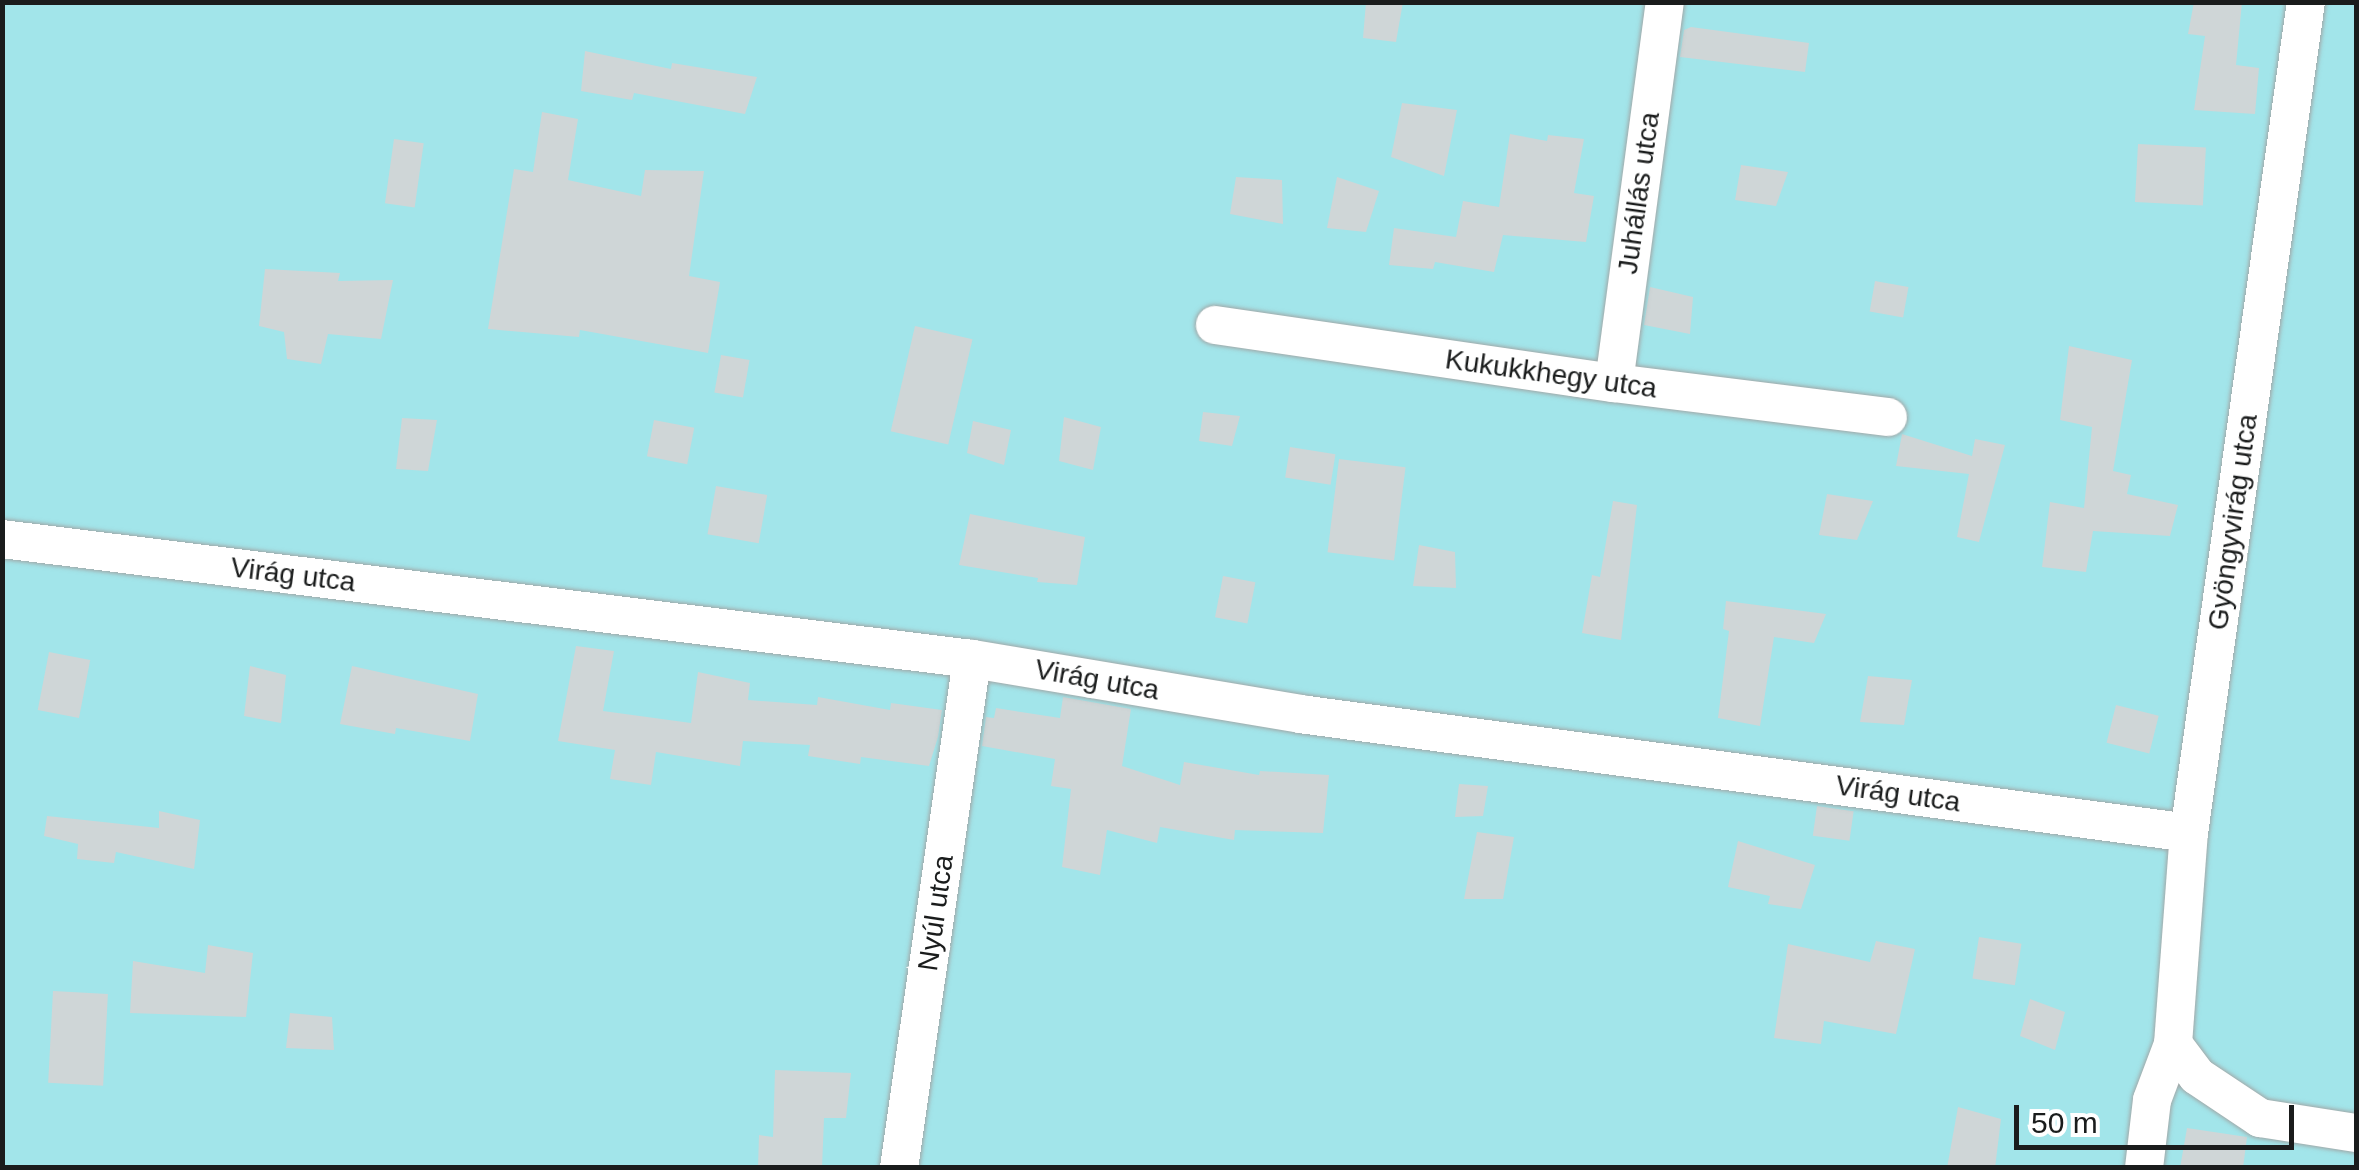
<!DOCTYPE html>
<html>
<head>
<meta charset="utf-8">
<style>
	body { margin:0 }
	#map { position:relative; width:2359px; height:1170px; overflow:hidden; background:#f2f9fa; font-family:Helvetica,sans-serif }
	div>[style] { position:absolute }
	.green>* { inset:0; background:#a2e5ea; transform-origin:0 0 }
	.building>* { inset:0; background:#cfd6d7; transform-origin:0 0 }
	.roads { filter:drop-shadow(0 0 2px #a1a8a8) drop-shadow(0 0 2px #a1a8a8) }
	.minor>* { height:38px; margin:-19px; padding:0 19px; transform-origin:19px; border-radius:19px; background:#fff }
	span { translate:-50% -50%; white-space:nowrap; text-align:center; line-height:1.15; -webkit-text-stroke:8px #fff; paint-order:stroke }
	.street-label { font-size:28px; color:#1a1c1c }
	.frame { position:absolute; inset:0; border:5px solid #1a1c1c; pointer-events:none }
	.scale { position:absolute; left:2014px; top:1105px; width:280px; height:45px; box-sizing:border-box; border:5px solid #1a1c1c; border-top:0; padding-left:12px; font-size:30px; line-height:35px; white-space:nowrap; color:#1a1c1c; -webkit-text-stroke:8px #fff; paint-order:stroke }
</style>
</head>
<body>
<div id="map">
	<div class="green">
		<div style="left:3px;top:3px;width:2353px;height:1164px"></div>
	</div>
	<div class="building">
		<div style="clip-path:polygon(1366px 2px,1403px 2px,1396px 42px,1363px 38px)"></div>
		<div style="clip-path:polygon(2194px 2px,2242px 2px,2236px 65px,2259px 68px,2255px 114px,2194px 110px,2205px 36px,2188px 34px)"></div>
		<div style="clip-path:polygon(1691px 27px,1809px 43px,1805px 72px,1680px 57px,1684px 30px)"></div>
		<div style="clip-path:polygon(585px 51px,671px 69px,672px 63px,757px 77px,745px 114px,634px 93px,632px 100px,581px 91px)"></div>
		<div style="clip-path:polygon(1402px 103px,1457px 110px,1444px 176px,1391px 157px)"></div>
		<div style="clip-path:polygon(542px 112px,578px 119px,568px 180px,641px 196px,645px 170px,704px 171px,689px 276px,720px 282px,708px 353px,580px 330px,579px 337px,488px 329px,514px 169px,533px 172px)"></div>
		<div style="clip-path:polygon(1510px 134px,1547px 141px,1548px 135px,1584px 139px,1574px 193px,1594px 196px,1586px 242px,1503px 235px,1494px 272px,1435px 262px,1433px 269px,1389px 265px,1394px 228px,1456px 237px,1463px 201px,1499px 207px)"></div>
		<div style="left:394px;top:139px;width:30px;height:65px;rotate:8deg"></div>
		<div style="left:2138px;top:144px;width:68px;height:58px;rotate:3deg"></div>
		<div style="clip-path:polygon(1741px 165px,1788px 172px,1776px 206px,1735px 200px)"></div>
		<div style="clip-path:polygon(1236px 177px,1282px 180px,1283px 224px,1230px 214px)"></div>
		<div style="clip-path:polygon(1337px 177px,1379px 191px,1366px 232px,1327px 228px)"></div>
		<div style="clip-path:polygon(265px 269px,340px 273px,338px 281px,393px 280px,381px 339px,328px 334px,321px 364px,287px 359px,284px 332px,259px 326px)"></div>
		<div style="left:1875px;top:281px;width:34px;height:31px;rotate:10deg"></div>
		<div style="clip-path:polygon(1650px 287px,1693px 297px,1690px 334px,1644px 325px)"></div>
		<div style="left:915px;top:326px;width:59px;height:108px;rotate:13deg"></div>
		<div style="clip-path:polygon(2069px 346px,2132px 360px,2113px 471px,2131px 475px,2127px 494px,2178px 505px,2170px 536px,2093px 531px,2086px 572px,2042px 567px,2050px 502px,2084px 508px,2092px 427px,2060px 420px)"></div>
		<div style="left:721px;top:355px;width:29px;height:38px;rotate:10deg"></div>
		<div style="clip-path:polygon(1203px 412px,1240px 416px,1232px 446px,1199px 441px)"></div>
		<div style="clip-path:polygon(1064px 417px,1101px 427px,1093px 470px,1059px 461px)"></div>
		<div style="clip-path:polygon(402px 418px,437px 420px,428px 471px,396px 469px)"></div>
		<div style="left:654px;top:420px;width:41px;height:37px;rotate:11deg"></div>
		<div style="clip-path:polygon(973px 421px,1011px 430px,1004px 465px,967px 453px)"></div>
		<div style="clip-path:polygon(1902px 434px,1972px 456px,1975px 439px,2005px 445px,1979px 542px,1957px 537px,1969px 474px,1896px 466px)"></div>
		<div style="left:1290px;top:447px;width:46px;height:31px;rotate:9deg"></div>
		<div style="left:1339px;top:459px;width:67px;height:94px;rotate:7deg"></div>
		<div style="left:716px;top:486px;width:52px;height:49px;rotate:10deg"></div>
		<div style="clip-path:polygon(1827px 494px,1873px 501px,1857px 540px,1819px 535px)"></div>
		<div style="clip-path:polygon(1613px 501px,1637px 505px,1621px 640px,1582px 633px,1592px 575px,1600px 577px)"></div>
		<div style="clip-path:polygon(970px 514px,1085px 537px,1077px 585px,1037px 582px,1038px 578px,959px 565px)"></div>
		<div style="clip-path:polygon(1419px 545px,1455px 552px,1456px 588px,1413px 586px)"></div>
		<div style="left:1223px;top:576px;width:33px;height:42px;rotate:11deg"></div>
		<div style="clip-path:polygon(1726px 601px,1826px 614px,1814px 643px,1774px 637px,1760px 726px,1718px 718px,1729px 631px,1723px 629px)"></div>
		<div style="clip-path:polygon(576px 646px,614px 651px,603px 711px,691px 723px,698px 672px,750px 683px,748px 700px,817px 705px,818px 697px,890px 710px,891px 703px,942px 710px,938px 737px,929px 766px,861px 757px,860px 764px,808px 756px,810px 745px,743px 741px,740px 766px,656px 752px,651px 785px,610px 779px,615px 750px,558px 741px)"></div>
		<div style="left:49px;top:652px;width:42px;height:59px;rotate:11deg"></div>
		<div style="clip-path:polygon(250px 666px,286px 675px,281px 723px,244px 716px)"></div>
		<div style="clip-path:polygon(352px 666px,478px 694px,470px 741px,396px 728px,395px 734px,340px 724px)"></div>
		<div style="clip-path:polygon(1868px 676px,1912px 680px,1904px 725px,1860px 722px)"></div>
		<div style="clip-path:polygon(1063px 697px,1131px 709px,1122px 766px,1180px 785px,1184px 762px,1259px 775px,1260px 771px,1329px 775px,1323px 833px,1235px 830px,1234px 840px,1160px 827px,1157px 843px,1107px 830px,1100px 875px,1062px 867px,1071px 789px,1051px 786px,1055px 759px,982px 746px,986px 717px,994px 718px,996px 708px,1060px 718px)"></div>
		<div style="left:2116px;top:705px;width:44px;height:39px;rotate:14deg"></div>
		<div style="clip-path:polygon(1459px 784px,1488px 786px,1483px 816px,1455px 817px)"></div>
		<div style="left:1817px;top:806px;width:37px;height:30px;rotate:8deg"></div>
		<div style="clip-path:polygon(159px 811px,200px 820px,194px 869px,116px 852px,114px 863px,77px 859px,78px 844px,44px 836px,47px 816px,159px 828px)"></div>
		<div style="clip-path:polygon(1477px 832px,1514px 837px,1503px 899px,1464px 899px)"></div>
		<div style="clip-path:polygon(1738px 841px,1815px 865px,1801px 909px,1768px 904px,1770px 896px,1728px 887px)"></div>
		<div style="left:1979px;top:937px;width:43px;height:42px;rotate:9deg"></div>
		<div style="clip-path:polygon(1876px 941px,1915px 949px,1896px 1034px,1824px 1021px,1821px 1044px,1774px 1038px,1788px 944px,1870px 962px)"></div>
		<div style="clip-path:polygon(208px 945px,253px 953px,246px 1017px,130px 1013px,133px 961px,205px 973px)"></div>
		<div style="left:53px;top:991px;width:55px;height:92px;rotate:3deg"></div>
		<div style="clip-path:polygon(2030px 999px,2065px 1012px,2055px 1050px,2020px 1036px)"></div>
		<div style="clip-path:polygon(290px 1013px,332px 1017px,334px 1050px,286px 1048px)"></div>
		<div style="clip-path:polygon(775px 1070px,851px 1073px,846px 1118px,824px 1118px,822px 1168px,758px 1168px,759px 1135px,773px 1137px)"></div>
		<div style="clip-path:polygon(1958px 1107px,2001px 1119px,1995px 1168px,1947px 1168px)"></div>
		<div style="clip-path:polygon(2187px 1128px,2247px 1137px,2243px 1168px,2180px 1168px)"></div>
	</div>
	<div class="roads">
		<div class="minor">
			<div style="left:1215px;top:325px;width:403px;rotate:8.3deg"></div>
			<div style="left:1614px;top:383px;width:276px;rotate:7.1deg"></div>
			<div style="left:1614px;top:383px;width:384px;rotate:-82.4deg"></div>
			<div style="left:2px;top:539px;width:977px;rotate:7.05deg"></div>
			<div style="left:972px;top:659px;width:333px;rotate:9.5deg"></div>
			<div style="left:1300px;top:714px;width:897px;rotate:7.62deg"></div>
			<div style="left:2173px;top:1044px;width:40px;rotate:53deg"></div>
			<div style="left:2197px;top:1076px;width:76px;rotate:33.7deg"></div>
			<div style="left:2260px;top:1118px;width:97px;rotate:8.9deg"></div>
			<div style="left:899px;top:1168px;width:514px;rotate:-81.84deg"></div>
			<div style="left:2144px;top:1168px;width:68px;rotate:-83.3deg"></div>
			<div style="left:2152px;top:1100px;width:60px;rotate:-69.4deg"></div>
			<div style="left:2173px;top:1044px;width:212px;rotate:-85.7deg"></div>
			<div style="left:2189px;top:833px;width:839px;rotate:-81.99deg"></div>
		</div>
	</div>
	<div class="street-label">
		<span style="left:1639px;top:193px;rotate:-82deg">Juhállás utca</span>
		<span style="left:1551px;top:374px;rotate:8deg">Kukukkhegy utca</span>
		<span style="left:2233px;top:522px;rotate:-82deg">Gyöngyvirág utca</span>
		<span style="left:293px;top:575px;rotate:7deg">Virág utca</span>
		<span style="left:1097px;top:680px;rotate:10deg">Virág utca</span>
		<span style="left:1898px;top:794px;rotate:8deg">Virág utca</span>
		<span style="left:936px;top:913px;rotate:-82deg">Nyúl utca</span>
	</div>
	<div class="frame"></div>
	<div class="scale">50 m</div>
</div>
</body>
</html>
